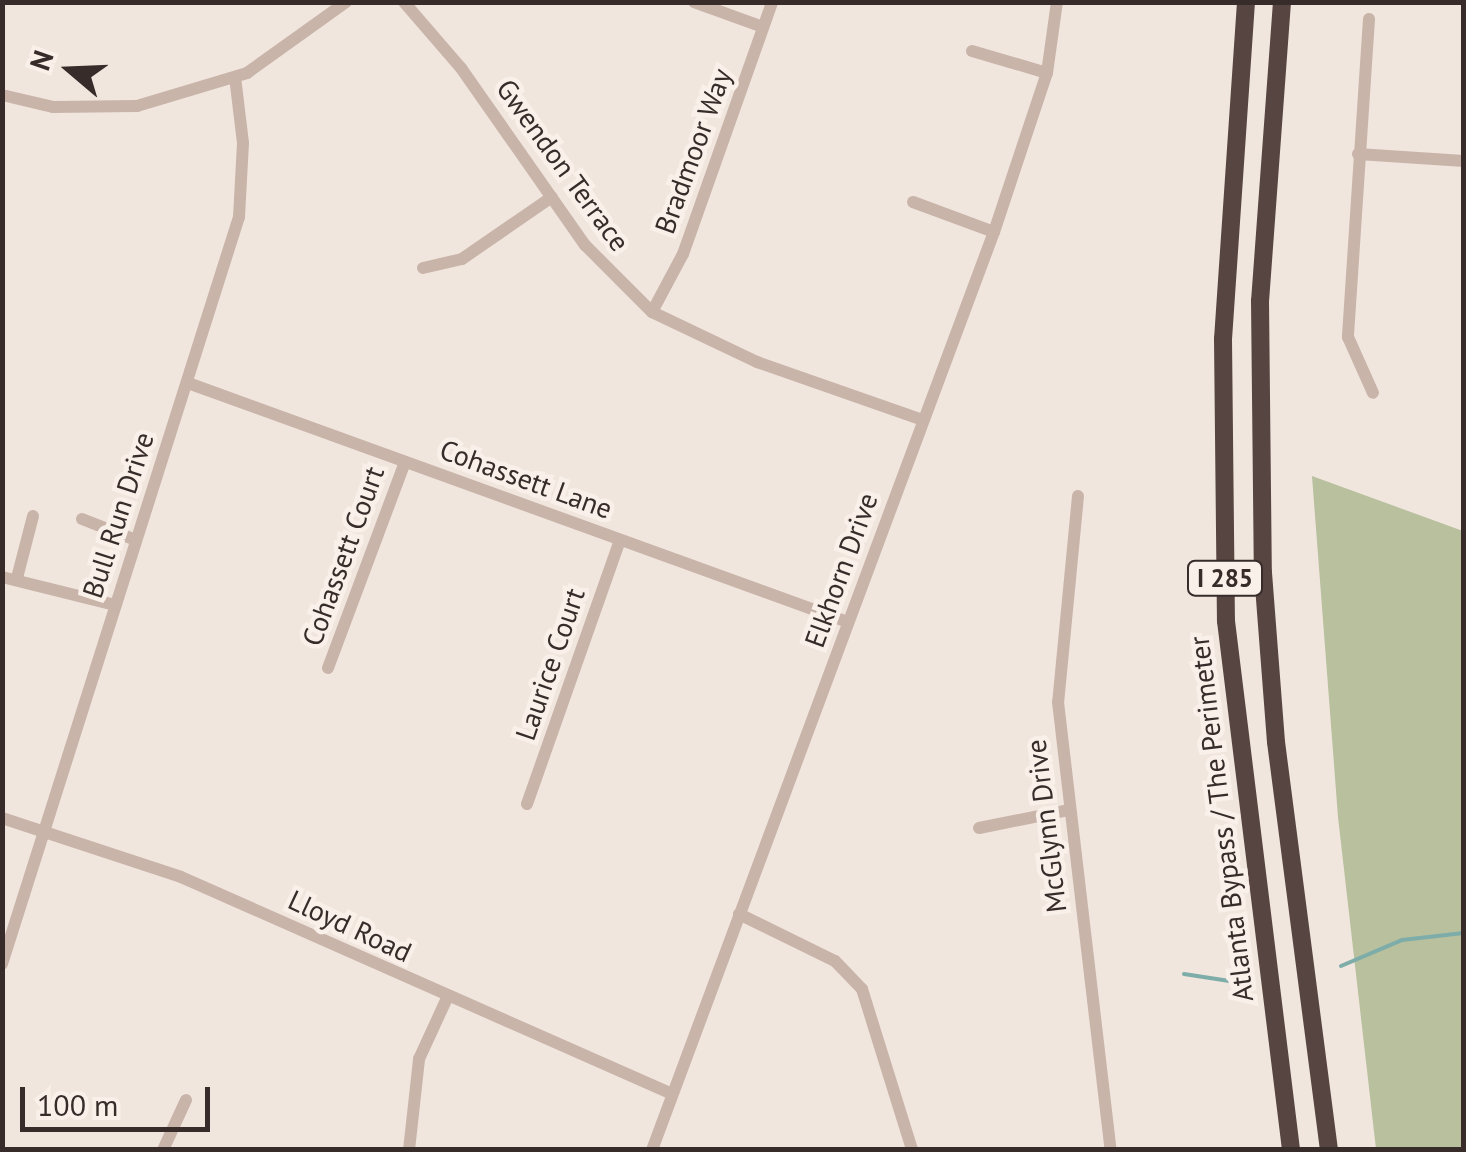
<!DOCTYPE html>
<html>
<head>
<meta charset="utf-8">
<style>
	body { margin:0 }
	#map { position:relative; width:1466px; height:1152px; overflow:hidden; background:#f1e6de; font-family:"PT Sans",sans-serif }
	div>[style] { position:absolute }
	.green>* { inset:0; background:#b8c09e }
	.stream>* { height:4px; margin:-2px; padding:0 2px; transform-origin:2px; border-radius:2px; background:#7eada9 }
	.minor>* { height:12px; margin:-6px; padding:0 6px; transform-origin:6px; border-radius:6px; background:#c9b4aa }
	.highway>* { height:18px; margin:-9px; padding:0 9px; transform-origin:9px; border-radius:9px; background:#574541 }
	span { translate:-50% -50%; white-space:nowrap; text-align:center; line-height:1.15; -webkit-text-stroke:9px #f9f0ea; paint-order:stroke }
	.shield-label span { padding:2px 8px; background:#f9f0ea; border:2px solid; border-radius:8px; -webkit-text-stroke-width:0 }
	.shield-label { font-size:25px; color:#372c29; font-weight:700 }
	.street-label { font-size:28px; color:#372c29 }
	.frame { position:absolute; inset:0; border:5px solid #372c29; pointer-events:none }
	.north { position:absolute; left:20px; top:20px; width:100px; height:100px; -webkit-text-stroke:8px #f9f0ea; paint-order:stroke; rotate:289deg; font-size:28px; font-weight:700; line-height:40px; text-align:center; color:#372c29 }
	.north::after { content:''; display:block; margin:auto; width:35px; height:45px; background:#372c29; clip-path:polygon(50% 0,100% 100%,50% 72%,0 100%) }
	.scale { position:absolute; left:20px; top:1087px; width:190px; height:45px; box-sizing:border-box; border:5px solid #372c29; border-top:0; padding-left:12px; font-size:30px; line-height:35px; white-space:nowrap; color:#372c29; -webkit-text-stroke:8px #f9f0ea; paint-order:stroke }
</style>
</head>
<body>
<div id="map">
	<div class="green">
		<div style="clip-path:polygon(1312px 476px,1463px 531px,1463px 1149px,1376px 1149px,1338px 817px)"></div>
	</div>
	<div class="stream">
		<div style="left:1341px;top:966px;width:66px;rotate:-23.1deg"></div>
		<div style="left:1402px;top:940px;width:62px;rotate:-6.4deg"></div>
		<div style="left:1184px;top:974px;width:46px;rotate:8.8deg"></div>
	</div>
	<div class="minor">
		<div style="left:404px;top:2px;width:87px;rotate:49.2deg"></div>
		<div style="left:461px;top:68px;width:216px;rotate:55deg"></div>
		<div style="left:585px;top:245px;width:95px;rotate:45deg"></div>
		<div style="left:652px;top:312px;width:116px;rotate:25.5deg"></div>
		<div style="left:757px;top:362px;width:176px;rotate:19.3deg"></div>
		<div style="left:694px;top:2px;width:73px;rotate:19.9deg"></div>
		<div style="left:1369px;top:19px;width:319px;rotate:93.8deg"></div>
		<div style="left:1348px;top:337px;width:61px;rotate:65.9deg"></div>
		<div style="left:972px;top:51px;width:78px;rotate:16.3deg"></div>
		<div style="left:2px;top:95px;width:52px;rotate:13.2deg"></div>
		<div style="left:53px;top:107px;width:84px;rotate:-0.7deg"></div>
		<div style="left:137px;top:106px;width:115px;rotate:-16.7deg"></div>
		<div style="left:247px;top:73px;width:122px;rotate:-35.6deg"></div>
		<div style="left:1358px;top:154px;width:106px;rotate:3.8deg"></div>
		<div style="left:913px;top:202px;width:86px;rotate:20.3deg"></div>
		<div style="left:423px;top:268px;width:40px;rotate:-13deg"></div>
		<div style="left:462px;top:259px;width:109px;rotate:-34.6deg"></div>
		<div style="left:652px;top:312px;width:66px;rotate:-61.9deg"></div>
		<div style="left:683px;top:254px;width:267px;rotate:-70.5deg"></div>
		<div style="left:188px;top:383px;width:702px;rotate:19.91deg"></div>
		<div style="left:1078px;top:496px;width:207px;rotate:95.5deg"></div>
		<div style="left:1058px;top:702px;width:451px;rotate:83.3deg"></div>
		<div style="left:82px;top:519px;width:58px;rotate:21.3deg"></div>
		<div style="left:2px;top:577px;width:116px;rotate:13.9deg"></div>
		<div style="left:17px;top:578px;width:64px;rotate:-75.5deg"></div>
		<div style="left:328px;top:668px;width:220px;rotate:-69.5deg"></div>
		<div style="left:527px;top:804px;width:280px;rotate:-70.6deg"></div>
		<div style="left:2px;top:818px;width:188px;rotate:18.2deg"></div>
		<div style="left:181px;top:877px;width:537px;rotate:23.84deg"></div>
		<div style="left:979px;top:828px;width:91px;rotate:-11.4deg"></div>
		<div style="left:739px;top:914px;width:107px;rotate:26.1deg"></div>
		<div style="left:835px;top:961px;width:39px;rotate:46deg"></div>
		<div style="left:862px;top:989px;width:169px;rotate:72.7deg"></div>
		<div style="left:2px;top:964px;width:784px;rotate:-72.4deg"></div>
		<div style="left:239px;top:217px;width:74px;rotate:-86.9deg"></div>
		<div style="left:243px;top:143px;width:66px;rotate:-96.9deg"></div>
		<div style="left:163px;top:1150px;width:55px;rotate:-65.3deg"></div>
		<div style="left:409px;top:1150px;width:92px;rotate:-83.7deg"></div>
		<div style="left:419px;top:1059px;width:67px;rotate:-65.3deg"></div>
		<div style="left:652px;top:1150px;width:980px;rotate:-69.57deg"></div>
		<div style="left:994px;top:232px;width:168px;rotate:-71.6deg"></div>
		<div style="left:1047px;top:73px;width:72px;rotate:-82deg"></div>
	</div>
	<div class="highway">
		<div style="left:1246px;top:2px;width:338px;rotate:93.9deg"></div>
		<div style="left:1223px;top:339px;width:282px;rotate:89.4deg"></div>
		<div style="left:1226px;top:621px;width:533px;rotate:82.99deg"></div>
		<div style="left:1282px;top:2px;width:300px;rotate:94.2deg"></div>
		<div style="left:1260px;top:301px;width:272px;rotate:89.4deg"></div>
		<div style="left:1263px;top:573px;width:169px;rotate:85.6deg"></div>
		<div style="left:1276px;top:742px;width:411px;rotate:82.6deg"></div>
	</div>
	<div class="shield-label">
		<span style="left:1225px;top:578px">I 285</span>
	</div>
	<div class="street-label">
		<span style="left:693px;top:151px;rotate:-70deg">Bradmoor Way</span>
		<span style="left:563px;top:165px;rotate:54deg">Gwendon Terrace</span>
		<span style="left:526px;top:479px;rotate:20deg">Cohassett Lane</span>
		<span style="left:118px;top:515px;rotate:-72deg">Bull Run Drive</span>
		<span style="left:343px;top:556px;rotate:-70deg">Cohassett Court</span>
		<span style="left:841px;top:570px;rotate:-70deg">Elkhorn Drive</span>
		<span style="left:550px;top:664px;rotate:-71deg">Laurice Court</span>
		<span style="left:1221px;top:819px;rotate:-97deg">Atlanta Bypass / The Perimeter</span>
		<span style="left:1046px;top:826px;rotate:-97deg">McGlynn Drive</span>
		<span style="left:350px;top:926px;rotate:25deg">Lloyd Road</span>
	</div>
	<div class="frame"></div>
	<div class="north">N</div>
	<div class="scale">100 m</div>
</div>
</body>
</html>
